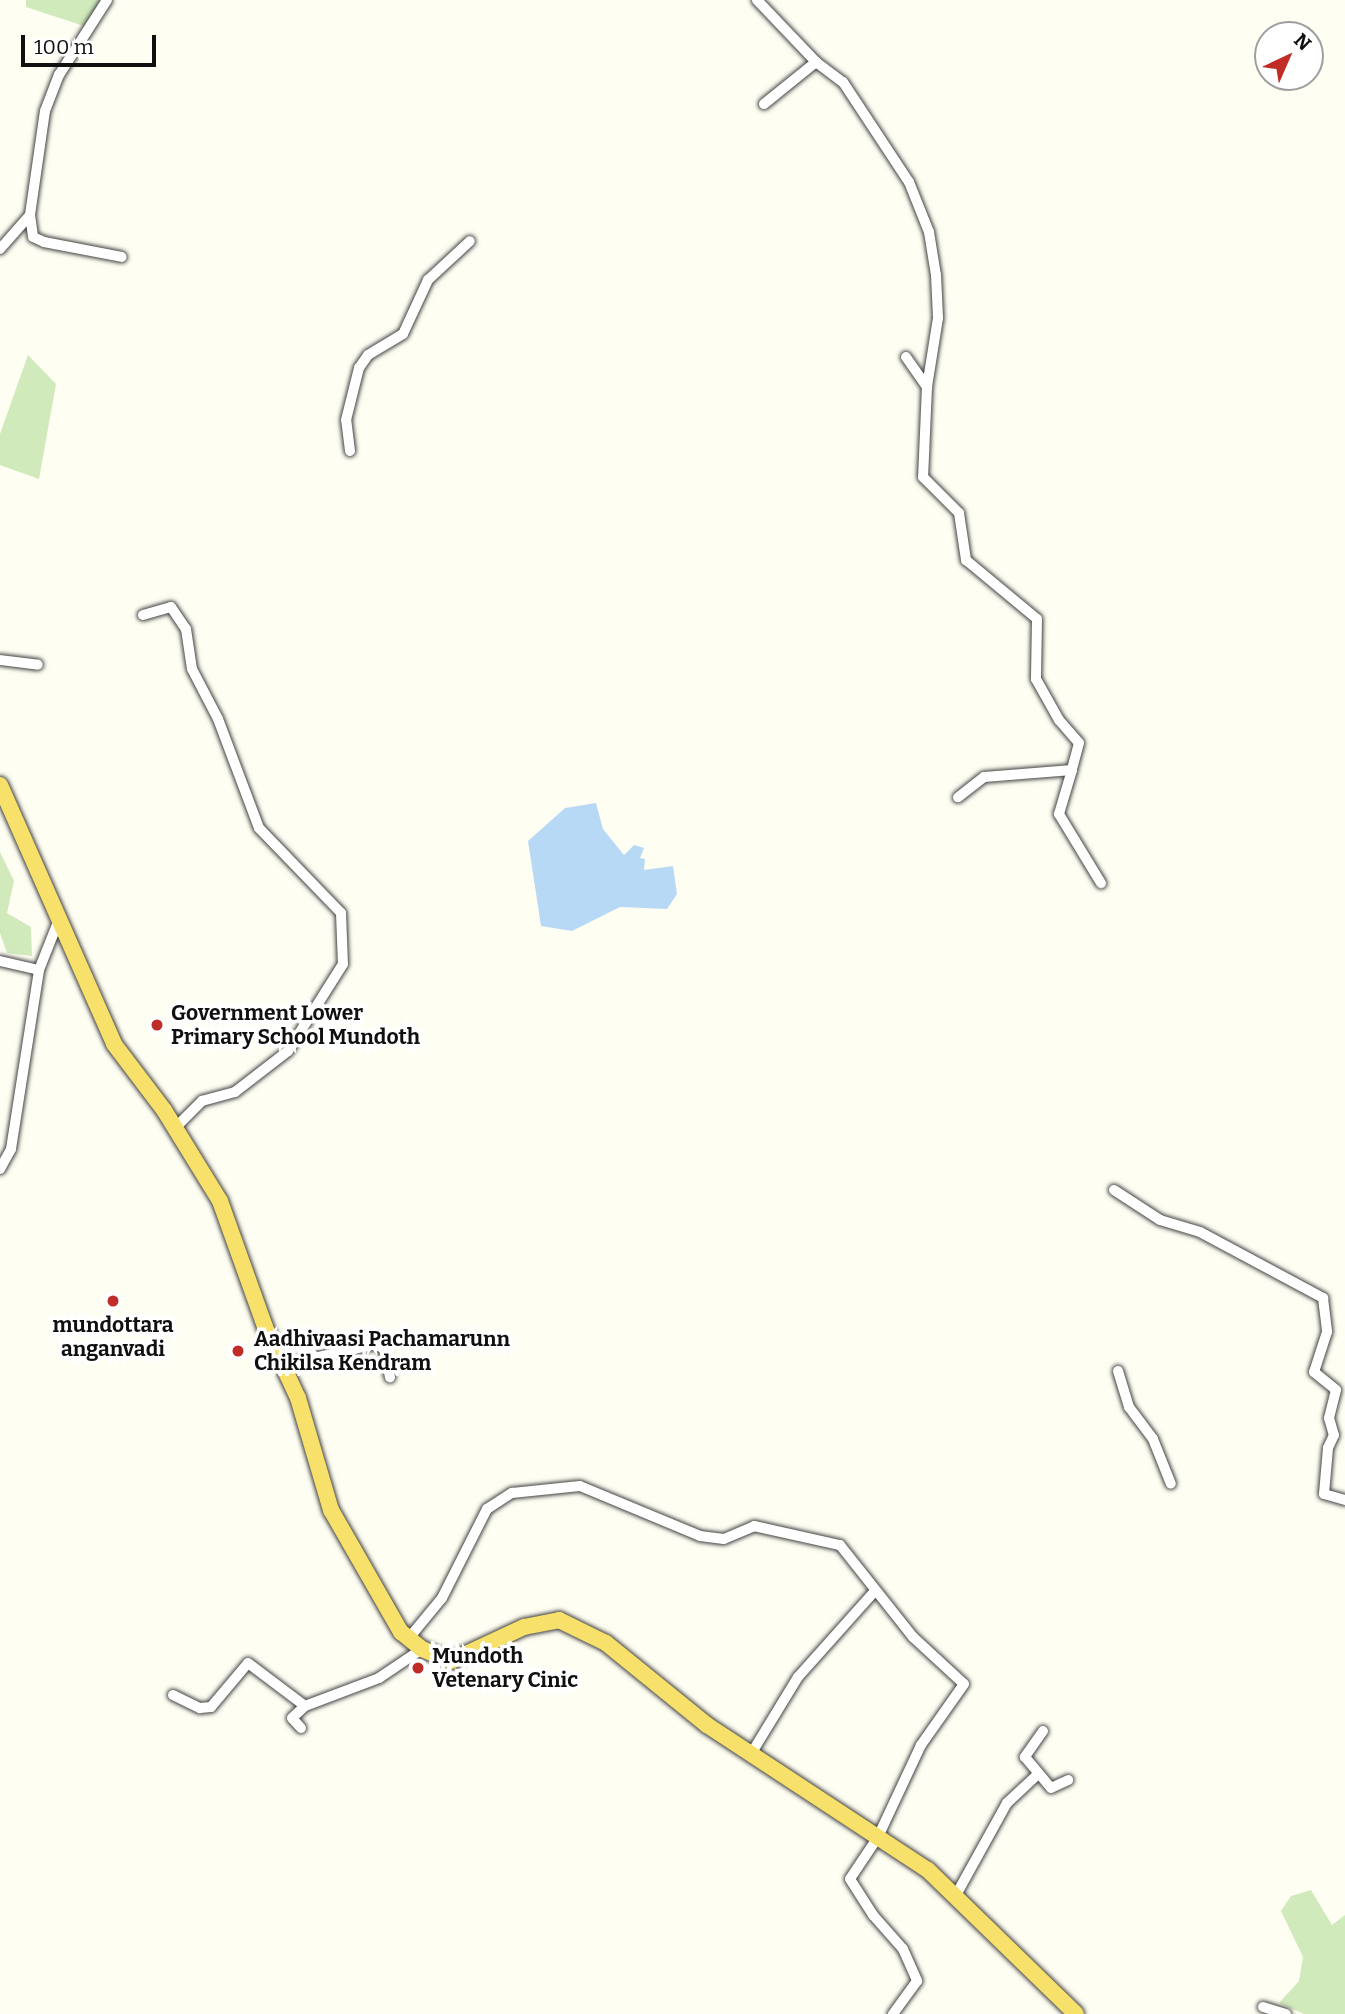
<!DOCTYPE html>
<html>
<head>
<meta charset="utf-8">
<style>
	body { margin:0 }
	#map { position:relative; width:1345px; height:2014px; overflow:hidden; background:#fffef3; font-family:Bitter,serif }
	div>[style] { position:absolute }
	.green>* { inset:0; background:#d0eabc }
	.water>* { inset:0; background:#b8d9f6 }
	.roads { filter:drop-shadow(0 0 2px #434343) drop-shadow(0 0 2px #434343) }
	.street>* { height:10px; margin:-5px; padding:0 5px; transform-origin:5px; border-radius:5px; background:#fff }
	.primary>* { height:16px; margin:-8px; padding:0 8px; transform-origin:8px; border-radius:8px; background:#f7e16a }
	.dots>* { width:19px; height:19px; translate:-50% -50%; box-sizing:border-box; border:4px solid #fff; border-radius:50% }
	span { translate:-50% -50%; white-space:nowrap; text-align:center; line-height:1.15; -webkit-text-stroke:7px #fff; paint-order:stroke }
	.poi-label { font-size:21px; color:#101010; font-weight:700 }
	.left { translate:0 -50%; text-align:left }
	.north { position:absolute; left:1254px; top:21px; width:70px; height:70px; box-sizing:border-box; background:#fff; border:2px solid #9f9f9f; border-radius:50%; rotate:44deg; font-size:19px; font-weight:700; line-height:28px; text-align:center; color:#101010 }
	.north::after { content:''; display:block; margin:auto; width:24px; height:32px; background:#c02d27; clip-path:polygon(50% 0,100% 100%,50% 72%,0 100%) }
	.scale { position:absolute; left:21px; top:35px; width:135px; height:32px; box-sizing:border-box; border:4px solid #101010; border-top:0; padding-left:9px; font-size:21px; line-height:24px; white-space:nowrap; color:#101010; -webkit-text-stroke:5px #fff; paint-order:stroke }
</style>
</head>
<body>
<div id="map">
	<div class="green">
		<div style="clip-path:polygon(26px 0,104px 0,87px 27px,26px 7px)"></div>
		<div style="clip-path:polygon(28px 355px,56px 384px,39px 479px,0 465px,0 434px)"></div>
		<div style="clip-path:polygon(0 852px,14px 881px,7px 913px,31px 927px,32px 956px,7px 953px,0 933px)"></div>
		<div style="clip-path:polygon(1311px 1890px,1332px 1925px,1345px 1915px,1345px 2014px,1304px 2014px,1279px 2003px,1299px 1981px,1303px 1957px,1281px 1911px,1291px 1896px)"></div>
	</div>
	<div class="water">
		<div style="clip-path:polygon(596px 803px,603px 829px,624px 855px,634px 845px,644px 848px,640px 858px,645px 859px,644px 870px,673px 866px,677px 894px,667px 909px,620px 907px,572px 931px,541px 926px,528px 841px,565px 808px)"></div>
	</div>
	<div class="roads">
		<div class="street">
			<div style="left:757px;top:0;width:86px;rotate:46.4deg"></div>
			<div style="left:816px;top:62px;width:34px;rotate:37deg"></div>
			<div style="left:843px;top:82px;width:120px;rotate:56.6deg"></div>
			<div style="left:909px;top:182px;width:54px;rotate:68.2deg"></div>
			<div style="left:929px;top:232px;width:44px;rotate:80.8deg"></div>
			<div style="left:936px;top:275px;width:43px;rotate:87.3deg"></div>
			<div style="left:938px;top:318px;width:70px;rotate:99.1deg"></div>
			<div style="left:927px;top:387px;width:90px;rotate:92.5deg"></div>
			<div style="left:923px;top:477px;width:51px;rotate:45deg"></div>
			<div style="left:959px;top:513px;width:48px;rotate:81.5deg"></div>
			<div style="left:966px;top:560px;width:92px;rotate:39.7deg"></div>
			<div style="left:1037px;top:619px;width:60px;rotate:91deg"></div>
			<div style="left:1036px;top:679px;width:47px;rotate:60.7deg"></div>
			<div style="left:1059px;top:720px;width:30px;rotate:49deg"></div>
			<div style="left:1079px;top:743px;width:28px;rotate:105deg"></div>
			<div style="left:1072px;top:770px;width:88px;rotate:175.5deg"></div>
			<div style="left:984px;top:777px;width:33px;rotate:142deg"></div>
			<div style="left:764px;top:104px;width:67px;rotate:-38.9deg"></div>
			<div style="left:30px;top:215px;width:22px;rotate:82deg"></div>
			<div style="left:33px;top:237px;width:12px;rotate:24deg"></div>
			<div style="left:44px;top:242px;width:79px;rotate:10.9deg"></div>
			<div style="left:0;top:249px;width:45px;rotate:-48.6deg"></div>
			<div style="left:30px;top:215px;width:105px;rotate:-81.8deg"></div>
			<div style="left:45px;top:111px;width:39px;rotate:-69deg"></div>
			<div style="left:59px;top:75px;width:89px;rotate:-57.4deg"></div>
			<div style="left:906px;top:357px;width:37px;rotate:55deg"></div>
			<div style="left:350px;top:451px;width:31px;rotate:-97deg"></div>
			<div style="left:346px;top:420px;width:54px;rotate:-76deg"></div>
			<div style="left:359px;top:368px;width:16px;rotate:-55deg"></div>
			<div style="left:368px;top:355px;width:41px;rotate:-31deg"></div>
			<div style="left:403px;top:334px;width:60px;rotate:-65.2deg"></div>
			<div style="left:428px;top:280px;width:57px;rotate:-42.9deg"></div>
			<div style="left:143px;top:615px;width:29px;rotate:-16deg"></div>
			<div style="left:171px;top:607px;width:27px;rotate:56deg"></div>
			<div style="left:186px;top:629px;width:40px;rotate:81.5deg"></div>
			<div style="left:192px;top:669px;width:56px;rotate:62.5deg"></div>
			<div style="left:218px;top:719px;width:116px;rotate:69.4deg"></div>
			<div style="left:259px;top:828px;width:118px;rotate:46deg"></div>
			<div style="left:341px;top:913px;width:51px;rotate:87.8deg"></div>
			<div style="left:343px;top:964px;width:103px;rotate:122.3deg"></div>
			<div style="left:288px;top:1051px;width:67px;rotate:142.3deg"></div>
			<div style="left:235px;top:1092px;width:34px;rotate:165deg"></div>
			<div style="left:202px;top:1101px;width:38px;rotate:135deg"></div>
			<div style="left:0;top:660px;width:38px;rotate:7deg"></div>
			<div style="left:1072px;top:770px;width:46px;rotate:106.5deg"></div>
			<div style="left:1059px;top:814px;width:81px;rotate:58.7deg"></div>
			<div style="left:0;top:961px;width:40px;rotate:13deg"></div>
			<div style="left:0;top:1169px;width:23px;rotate:-61deg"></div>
			<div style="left:11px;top:1149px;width:181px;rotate:-81.1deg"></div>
			<div style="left:39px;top:970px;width:52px;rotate:-68.4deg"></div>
			<div style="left:1114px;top:1190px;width:55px;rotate:33.1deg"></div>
			<div style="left:1160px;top:1220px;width:42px;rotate:16.7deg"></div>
			<div style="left:1200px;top:1232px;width:140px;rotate:28.2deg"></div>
			<div style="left:1323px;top:1298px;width:34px;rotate:83deg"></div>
			<div style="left:1327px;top:1332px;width:42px;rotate:108deg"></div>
			<div style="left:1314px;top:1372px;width:28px;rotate:39deg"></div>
			<div style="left:1336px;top:1390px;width:29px;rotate:104deg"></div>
			<div style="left:1329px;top:1418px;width:18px;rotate:74deg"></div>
			<div style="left:1334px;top:1435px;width:14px;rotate:115deg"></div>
			<div style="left:1328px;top:1448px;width:46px;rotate:95deg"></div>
			<div style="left:1324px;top:1494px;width:22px;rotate:16deg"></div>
			<div style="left:283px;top:1365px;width:95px;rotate:-12.7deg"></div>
			<div style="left:376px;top:1344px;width:9px;rotate:32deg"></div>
			<div style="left:384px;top:1349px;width:29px;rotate:78deg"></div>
			<div style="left:1118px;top:1371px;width:38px;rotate:73deg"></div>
			<div style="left:1129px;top:1407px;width:40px;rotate:53deg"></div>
			<div style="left:1153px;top:1439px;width:48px;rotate:68.2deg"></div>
			<div style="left:409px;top:1638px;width:52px;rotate:-50.5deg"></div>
			<div style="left:442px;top:1598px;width:100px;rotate:-63.2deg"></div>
			<div style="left:487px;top:1509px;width:30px;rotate:-33deg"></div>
			<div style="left:512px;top:1493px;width:68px;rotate:-5.9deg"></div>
			<div style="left:580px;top:1486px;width:130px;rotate:22.6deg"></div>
			<div style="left:700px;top:1536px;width:24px;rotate:7deg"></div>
			<div style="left:724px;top:1539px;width:33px;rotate:-23deg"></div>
			<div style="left:754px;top:1526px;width:88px;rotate:12.5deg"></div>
			<div style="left:840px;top:1545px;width:117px;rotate:51.6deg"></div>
			<div style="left:913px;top:1637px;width:69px;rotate:42.7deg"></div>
			<div style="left:964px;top:1684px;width:75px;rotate:125.2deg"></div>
			<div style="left:921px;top:1745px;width:102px;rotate:115.1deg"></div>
			<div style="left:878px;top:1837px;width:50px;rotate:123.7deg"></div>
			<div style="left:850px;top:1879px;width:43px;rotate:57.4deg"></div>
			<div style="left:873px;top:1915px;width:45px;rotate:48.6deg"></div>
			<div style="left:903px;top:1949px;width:35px;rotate:66deg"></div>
			<div style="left:917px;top:1981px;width:41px;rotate:126deg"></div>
			<div style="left:173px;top:1695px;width:30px;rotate:26deg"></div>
			<div style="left:200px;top:1708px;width:11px;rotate:-5deg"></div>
			<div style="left:211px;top:1707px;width:57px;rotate:-49.9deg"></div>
			<div style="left:248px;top:1663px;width:71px;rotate:37deg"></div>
			<div style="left:305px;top:1706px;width:79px;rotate:-20.7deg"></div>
			<div style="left:379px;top:1678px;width:52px;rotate:-34deg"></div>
			<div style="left:301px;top:1728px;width:13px;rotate:-132deg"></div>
			<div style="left:292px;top:1718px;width:18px;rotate:-43deg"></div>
			<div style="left:1043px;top:1731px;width:32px;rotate:125deg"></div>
			<div style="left:1025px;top:1757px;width:40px;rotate:50deg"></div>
			<div style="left:1051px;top:1788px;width:19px;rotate:-25deg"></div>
			<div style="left:751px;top:1754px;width:90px;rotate:-58.6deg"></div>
			<div style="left:798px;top:1677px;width:114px;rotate:-48.2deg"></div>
			<div style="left:956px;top:1895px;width:105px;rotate:-61deg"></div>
			<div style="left:1007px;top:1803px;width:42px;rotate:-43.1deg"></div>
			<div style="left:1263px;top:2007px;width:24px;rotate:17deg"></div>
		</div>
		<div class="primary">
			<div style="left:0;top:785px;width:283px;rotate:66.2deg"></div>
			<div style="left:114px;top:1044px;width:83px;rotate:52.9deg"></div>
			<div style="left:164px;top:1110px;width:107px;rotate:58.4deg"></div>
			<div style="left:220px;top:1201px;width:134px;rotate:70.3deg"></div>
			<div style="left:265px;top:1327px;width:78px;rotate:65.1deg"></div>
			<div style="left:298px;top:1398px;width:117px;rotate:73.6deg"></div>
			<div style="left:331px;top:1510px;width:141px;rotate:60.2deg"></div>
			<div style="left:401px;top:1632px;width:27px;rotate:39deg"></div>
			<div style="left:422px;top:1649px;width:31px;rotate:22deg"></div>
			<div style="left:451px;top:1661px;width:81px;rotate:-25deg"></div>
			<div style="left:524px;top:1627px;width:36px;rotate:-11deg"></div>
			<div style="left:559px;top:1620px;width:52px;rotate:26.1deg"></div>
			<div style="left:606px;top:1643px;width:130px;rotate:39.1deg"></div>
			<div style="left:707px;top:1725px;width:264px;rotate:33.3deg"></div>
			<div style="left:928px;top:1870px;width:206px;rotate:44.2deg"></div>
		</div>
	</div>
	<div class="dots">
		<div style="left:157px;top:1025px;background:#c02d27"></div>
		<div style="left:113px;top:1301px;background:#c02d27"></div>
		<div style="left:238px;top:1351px;background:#c02d27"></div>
		<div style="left:418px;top:1668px;background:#c02d27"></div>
	</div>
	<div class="poi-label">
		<span class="left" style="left:171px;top:1025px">Government Lower<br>Primary School Mundoth</span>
		<span style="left:113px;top:1337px">mundottara<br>anganvadi</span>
		<span class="left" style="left:254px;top:1351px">Aadhivaasi Pachamarunn<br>Chikilsa Kendram</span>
		<span class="left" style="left:432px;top:1668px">Mundoth<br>Vetenary Cinic</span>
	</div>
	<div class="north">N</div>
	<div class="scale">100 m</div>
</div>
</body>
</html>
